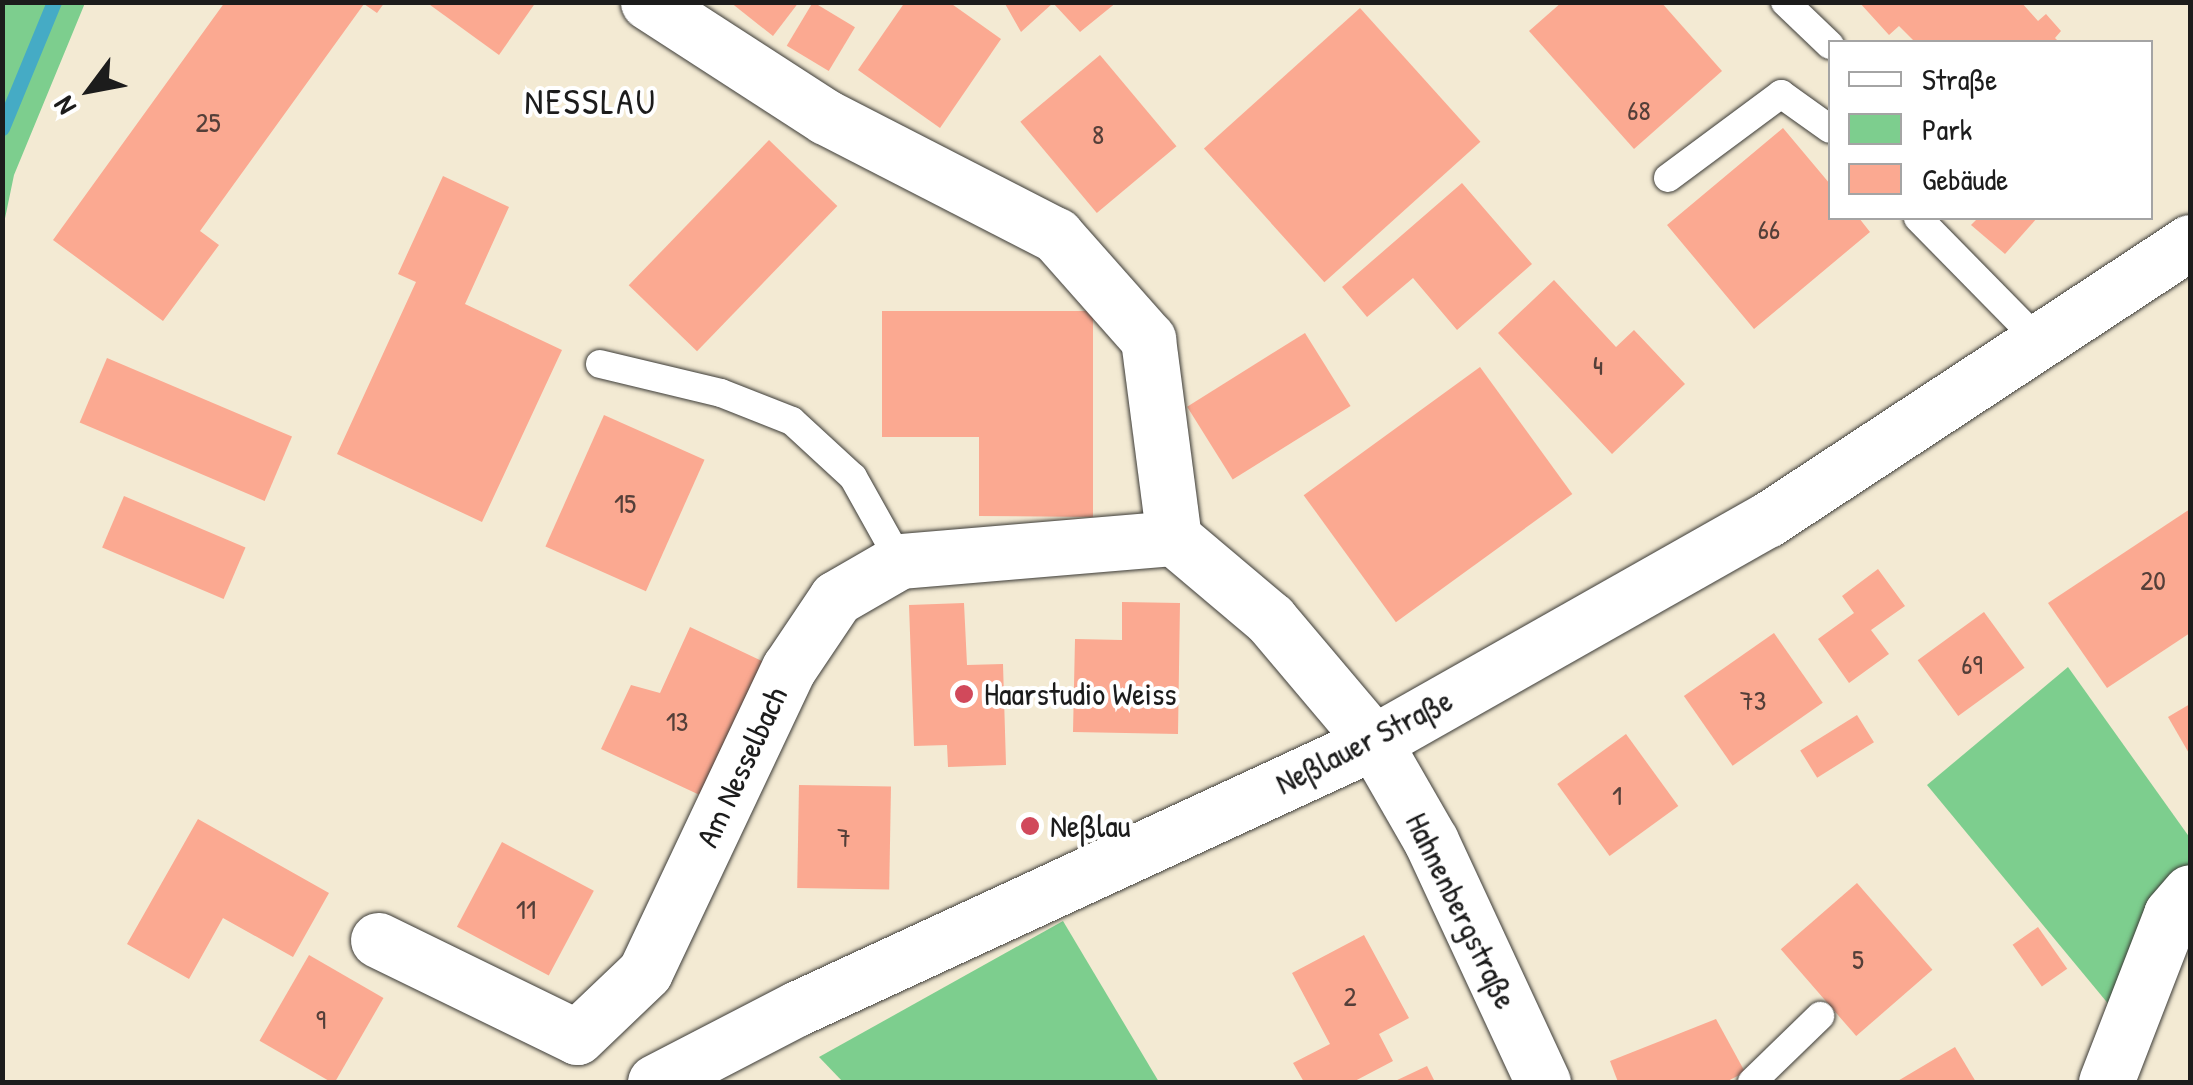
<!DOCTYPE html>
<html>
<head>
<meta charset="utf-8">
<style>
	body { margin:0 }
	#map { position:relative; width:2193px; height:1085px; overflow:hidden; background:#f3ead3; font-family:"Patrick Hand",sans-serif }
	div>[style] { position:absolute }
	.green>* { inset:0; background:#7dce8e }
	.stream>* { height:15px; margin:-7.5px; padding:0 7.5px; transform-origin:7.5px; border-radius:7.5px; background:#45abc5 }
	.building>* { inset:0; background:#fba991; transform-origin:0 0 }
	.roads { filter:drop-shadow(0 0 2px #3c3b37) drop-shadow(0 0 2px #3c3b37) }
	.lane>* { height:28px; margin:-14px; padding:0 14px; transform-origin:14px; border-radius:14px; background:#fff }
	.street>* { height:55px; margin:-27.5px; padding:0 27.5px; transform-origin:27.5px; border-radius:27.5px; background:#fff }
	.secondary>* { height:55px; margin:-27.5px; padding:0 27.5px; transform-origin:27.5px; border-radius:27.5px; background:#fff }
	.dots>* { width:28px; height:28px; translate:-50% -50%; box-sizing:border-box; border:5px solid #fff; border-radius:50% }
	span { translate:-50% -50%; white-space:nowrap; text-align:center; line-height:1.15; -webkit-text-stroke:8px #fff; paint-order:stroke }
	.number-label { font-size:28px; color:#543f39 }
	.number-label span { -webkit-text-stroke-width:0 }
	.poi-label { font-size:32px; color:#1c1c1c }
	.left { translate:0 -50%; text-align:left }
	.street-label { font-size:32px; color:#1c1c1c }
	.neighbourhood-label { font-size:35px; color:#1c1c1c; letter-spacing:2.5px }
	.frame { position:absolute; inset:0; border:5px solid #1c1c1c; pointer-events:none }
	.legend { position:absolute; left:1828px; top:40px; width:325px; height:180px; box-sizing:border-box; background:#fff; border:2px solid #a4a4a4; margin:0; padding:12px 18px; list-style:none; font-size:30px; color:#1c1c1c }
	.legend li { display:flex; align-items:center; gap:20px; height:50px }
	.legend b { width:50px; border:2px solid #a4a4a4 }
	.north { position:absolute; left:40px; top:40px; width:100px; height:100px; -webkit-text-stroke:8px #fff; paint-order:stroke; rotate:238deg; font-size:28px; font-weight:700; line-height:40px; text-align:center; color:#1c1c1c }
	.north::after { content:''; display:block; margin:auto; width:35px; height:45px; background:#1c1c1c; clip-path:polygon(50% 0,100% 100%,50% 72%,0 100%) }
</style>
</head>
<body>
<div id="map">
	<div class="green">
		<div style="clip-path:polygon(3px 2px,85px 3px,14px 175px,3px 228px)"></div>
		<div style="clip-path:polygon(2068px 667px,2190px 838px,2190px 866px,2115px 1012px,1927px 785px)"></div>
		<div style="clip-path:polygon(1063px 921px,1159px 1082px,843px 1082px,819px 1057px)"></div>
	</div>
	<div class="stream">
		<div style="left:2px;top:128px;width:136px;rotate:-67.6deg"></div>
	</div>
	<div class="building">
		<div style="clip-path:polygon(225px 2px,385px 2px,377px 13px,364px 4px,200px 231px,219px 245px,163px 321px,53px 240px)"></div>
		<div style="clip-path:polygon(426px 2px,536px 2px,499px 55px)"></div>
		<div style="clip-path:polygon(730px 2px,799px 2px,773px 36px)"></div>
		<div style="left:813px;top:2px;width:49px;height:51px;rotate:31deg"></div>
		<div style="clip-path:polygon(905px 2px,949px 2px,1001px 39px,940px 128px,858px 70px)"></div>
		<div style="clip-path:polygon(1004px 2px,1117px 2px,1080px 32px,1053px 3px,1021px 32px)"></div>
		<div style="clip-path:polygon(1562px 2px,1661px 2px,1722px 71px,1634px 149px,1529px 31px)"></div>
		<div style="clip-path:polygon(1859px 2px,2021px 2px,2038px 21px,2046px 14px,2061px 31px,2055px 38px,2059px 42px,1915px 42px,1899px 26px,1889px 35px)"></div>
		<div style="left:1360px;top:8px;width:180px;height:210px;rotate:48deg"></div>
		<div style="left:1100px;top:55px;width:119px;height:104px;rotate:50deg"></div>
		<div style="clip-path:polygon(1783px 128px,1830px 184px,1830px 218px,1859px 218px,1870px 232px,1754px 329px,1667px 225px)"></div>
		<div style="left:769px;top:140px;width:95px;height:202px;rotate:44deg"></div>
		<div style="clip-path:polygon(443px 176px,509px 207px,465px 304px,562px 350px,482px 522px,337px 454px,416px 282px,398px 274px)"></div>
		<div style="clip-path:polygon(1462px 183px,1532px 264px,1457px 330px,1413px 278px,1367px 317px,1342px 287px)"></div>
		<div style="clip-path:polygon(1978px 218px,2037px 218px,2005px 254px,1971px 225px)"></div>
		<div style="clip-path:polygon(1554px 280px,1616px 347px,1634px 330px,1685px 384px,1612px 454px,1498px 333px)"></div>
		<div style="clip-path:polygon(882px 311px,1093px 311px,1093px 517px,979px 516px,979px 437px,882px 437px)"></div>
		<div style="left:1305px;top:333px;width:86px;height:139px;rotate:58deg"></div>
		<div style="left:107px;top:358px;width:201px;height:70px;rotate:23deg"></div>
		<div style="left:1480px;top:367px;width:157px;height:218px;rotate:54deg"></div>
		<div style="left:604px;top:415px;width:110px;height:144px;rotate:24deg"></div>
		<div style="left:124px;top:496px;width:132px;height:56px;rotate:23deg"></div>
		<div style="clip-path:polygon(2190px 509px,2190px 633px,2107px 688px,2048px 603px)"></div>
		<div style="clip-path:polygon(1878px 569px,1905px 606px,1871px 630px,1889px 654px,1849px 683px,1818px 639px,1854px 613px,1842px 596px)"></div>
		<div style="clip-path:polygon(1122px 602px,1180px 603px,1178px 734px,1073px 732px,1075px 639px,1122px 640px)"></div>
		<div style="clip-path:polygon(964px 603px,967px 665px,1003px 664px,1006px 765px,948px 767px,947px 745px,914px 746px,909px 605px)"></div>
		<div style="left:1984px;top:612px;width:69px;height:82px;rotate:54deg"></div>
		<div style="clip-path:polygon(690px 627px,766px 663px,704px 797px,601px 749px,631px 685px,660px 693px)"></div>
		<div style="left:1774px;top:633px;width:85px;height:110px;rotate:55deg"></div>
		<div style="clip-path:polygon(2190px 704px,2190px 755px,2168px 717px)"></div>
		<div style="left:1857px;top:715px;width:32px;height:67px;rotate:58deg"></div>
		<div style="left:1626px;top:734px;width:89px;height:85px;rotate:54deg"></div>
		<div style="left:799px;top:785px;width:92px;height:103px;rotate:1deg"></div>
		<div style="clip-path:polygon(198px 819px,329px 893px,293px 957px,223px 918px,189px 979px,127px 944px)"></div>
		<div style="left:502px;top:842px;width:104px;height:96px;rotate:28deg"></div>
		<div style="left:1857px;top:883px;width:115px;height:101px;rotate:49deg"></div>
		<div style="left:2038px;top:927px;width:51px;height:31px;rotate:55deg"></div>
		<div style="clip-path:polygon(1364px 935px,1409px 1018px,1379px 1034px,1393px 1061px,1353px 1082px,1304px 1082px,1293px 1063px,1330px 1044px,1292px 973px)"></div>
		<div style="left:309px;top:955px;width:86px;height:99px;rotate:30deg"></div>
		<div style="clip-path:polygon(1716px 1019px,1745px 1072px,1726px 1082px,1618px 1082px,1610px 1061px)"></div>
		<div style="clip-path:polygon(1955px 1047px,1976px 1082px,1896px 1082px)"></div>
		<div style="clip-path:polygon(1427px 1066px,1435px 1082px,1393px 1082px)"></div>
	</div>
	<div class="roads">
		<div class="lane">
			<div style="left:1785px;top:2px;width:62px;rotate:43.7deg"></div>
			<div style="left:1668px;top:178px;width:141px;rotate:-36.6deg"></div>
			<div style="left:1781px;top:94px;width:60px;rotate:35.5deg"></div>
			<div style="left:1918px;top:218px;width:177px;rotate:45.5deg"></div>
			<div style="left:600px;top:364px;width:124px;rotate:13.5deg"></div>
			<div style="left:721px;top:393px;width:76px;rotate:21.5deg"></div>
			<div style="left:792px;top:421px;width:83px;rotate:42.6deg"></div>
			<div style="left:853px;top:477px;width:96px;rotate:60.8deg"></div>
			<div style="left:1752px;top:1082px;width:95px;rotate:-44.1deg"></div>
		</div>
		<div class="street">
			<div style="left:648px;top:2px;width:212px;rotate:32.9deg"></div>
			<div style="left:826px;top:117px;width:259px;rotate:27.2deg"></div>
			<div style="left:1056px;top:235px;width:139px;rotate:48.5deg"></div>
			<div style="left:1148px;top:339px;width:201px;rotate:82.6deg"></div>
			<div style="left:1174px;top:538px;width:126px;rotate:40.2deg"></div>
			<div style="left:1270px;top:619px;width:161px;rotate:49.8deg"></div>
			<div style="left:1374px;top:742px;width:114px;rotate:60.1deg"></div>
			<div style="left:1431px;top:841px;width:266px;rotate:65.1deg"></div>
			<div style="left:378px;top:940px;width:221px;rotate:26deg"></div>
			<div style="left:577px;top:1037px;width:94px;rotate:-43.7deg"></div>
			<div style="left:645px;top:972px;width:336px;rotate:-64.7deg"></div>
			<div style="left:789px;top:668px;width:84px;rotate:-56.1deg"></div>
			<div style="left:836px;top:598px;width:74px;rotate:-30deg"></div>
			<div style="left:900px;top:561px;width:275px;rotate:-4.8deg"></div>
			<div style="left:2106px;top:1082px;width:180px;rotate:-68.8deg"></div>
			<div style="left:2171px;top:914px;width:29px;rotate:-49deg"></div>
		</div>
		<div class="secondary">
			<div style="left:655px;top:1082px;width:161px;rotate:-27.4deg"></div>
			<div style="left:798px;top:1008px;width:634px;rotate:-24.79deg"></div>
			<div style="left:1374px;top:742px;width:451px;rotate:-29.5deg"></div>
			<div style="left:1767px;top:520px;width:506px;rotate:-33.31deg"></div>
		</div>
	</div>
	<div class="dots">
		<div style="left:964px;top:694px;background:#d1495b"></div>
		<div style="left:1030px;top:826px;background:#d1495b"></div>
	</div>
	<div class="number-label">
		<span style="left:1639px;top:110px">68</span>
		<span style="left:208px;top:122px">25</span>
		<span style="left:1098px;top:134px">8</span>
		<span style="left:1769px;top:229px">66</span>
		<span style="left:1598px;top:365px">4</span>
		<span style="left:625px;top:503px">15</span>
		<span style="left:2153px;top:580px">20</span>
		<span style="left:1972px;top:664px">69</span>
		<span style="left:1753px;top:700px">73</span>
		<span style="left:677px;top:721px">13</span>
		<span style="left:1617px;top:795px">1</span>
		<span style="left:844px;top:837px">7</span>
		<span style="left:526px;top:909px">11</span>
		<span style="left:1858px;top:959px">5</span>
		<span style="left:1350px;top:996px">2</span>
		<span style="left:321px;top:1019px">9</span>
	</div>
	<div class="poi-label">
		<span class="left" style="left:984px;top:694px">Haarstudio Weiss</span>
		<span class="left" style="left:1050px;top:826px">Neßlau</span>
	</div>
	<div class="street-label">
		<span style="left:1364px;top:742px;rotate:-27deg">Neßlauer Straße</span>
		<span style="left:742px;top:767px;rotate:-65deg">Am Nesselbach</span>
		<span style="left:1461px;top:911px;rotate:64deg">Hahnenbergstraße</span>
	</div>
	<div class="neighbourhood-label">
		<span style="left:591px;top:102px">NESSLAU</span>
	</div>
	<div class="frame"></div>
	<ul class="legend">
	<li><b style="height:12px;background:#fff"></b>Straße</li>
	<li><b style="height:28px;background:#7dce8e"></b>Park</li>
	<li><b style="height:28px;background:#fba991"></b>Gebäude</li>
	</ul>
	<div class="north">N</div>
</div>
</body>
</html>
